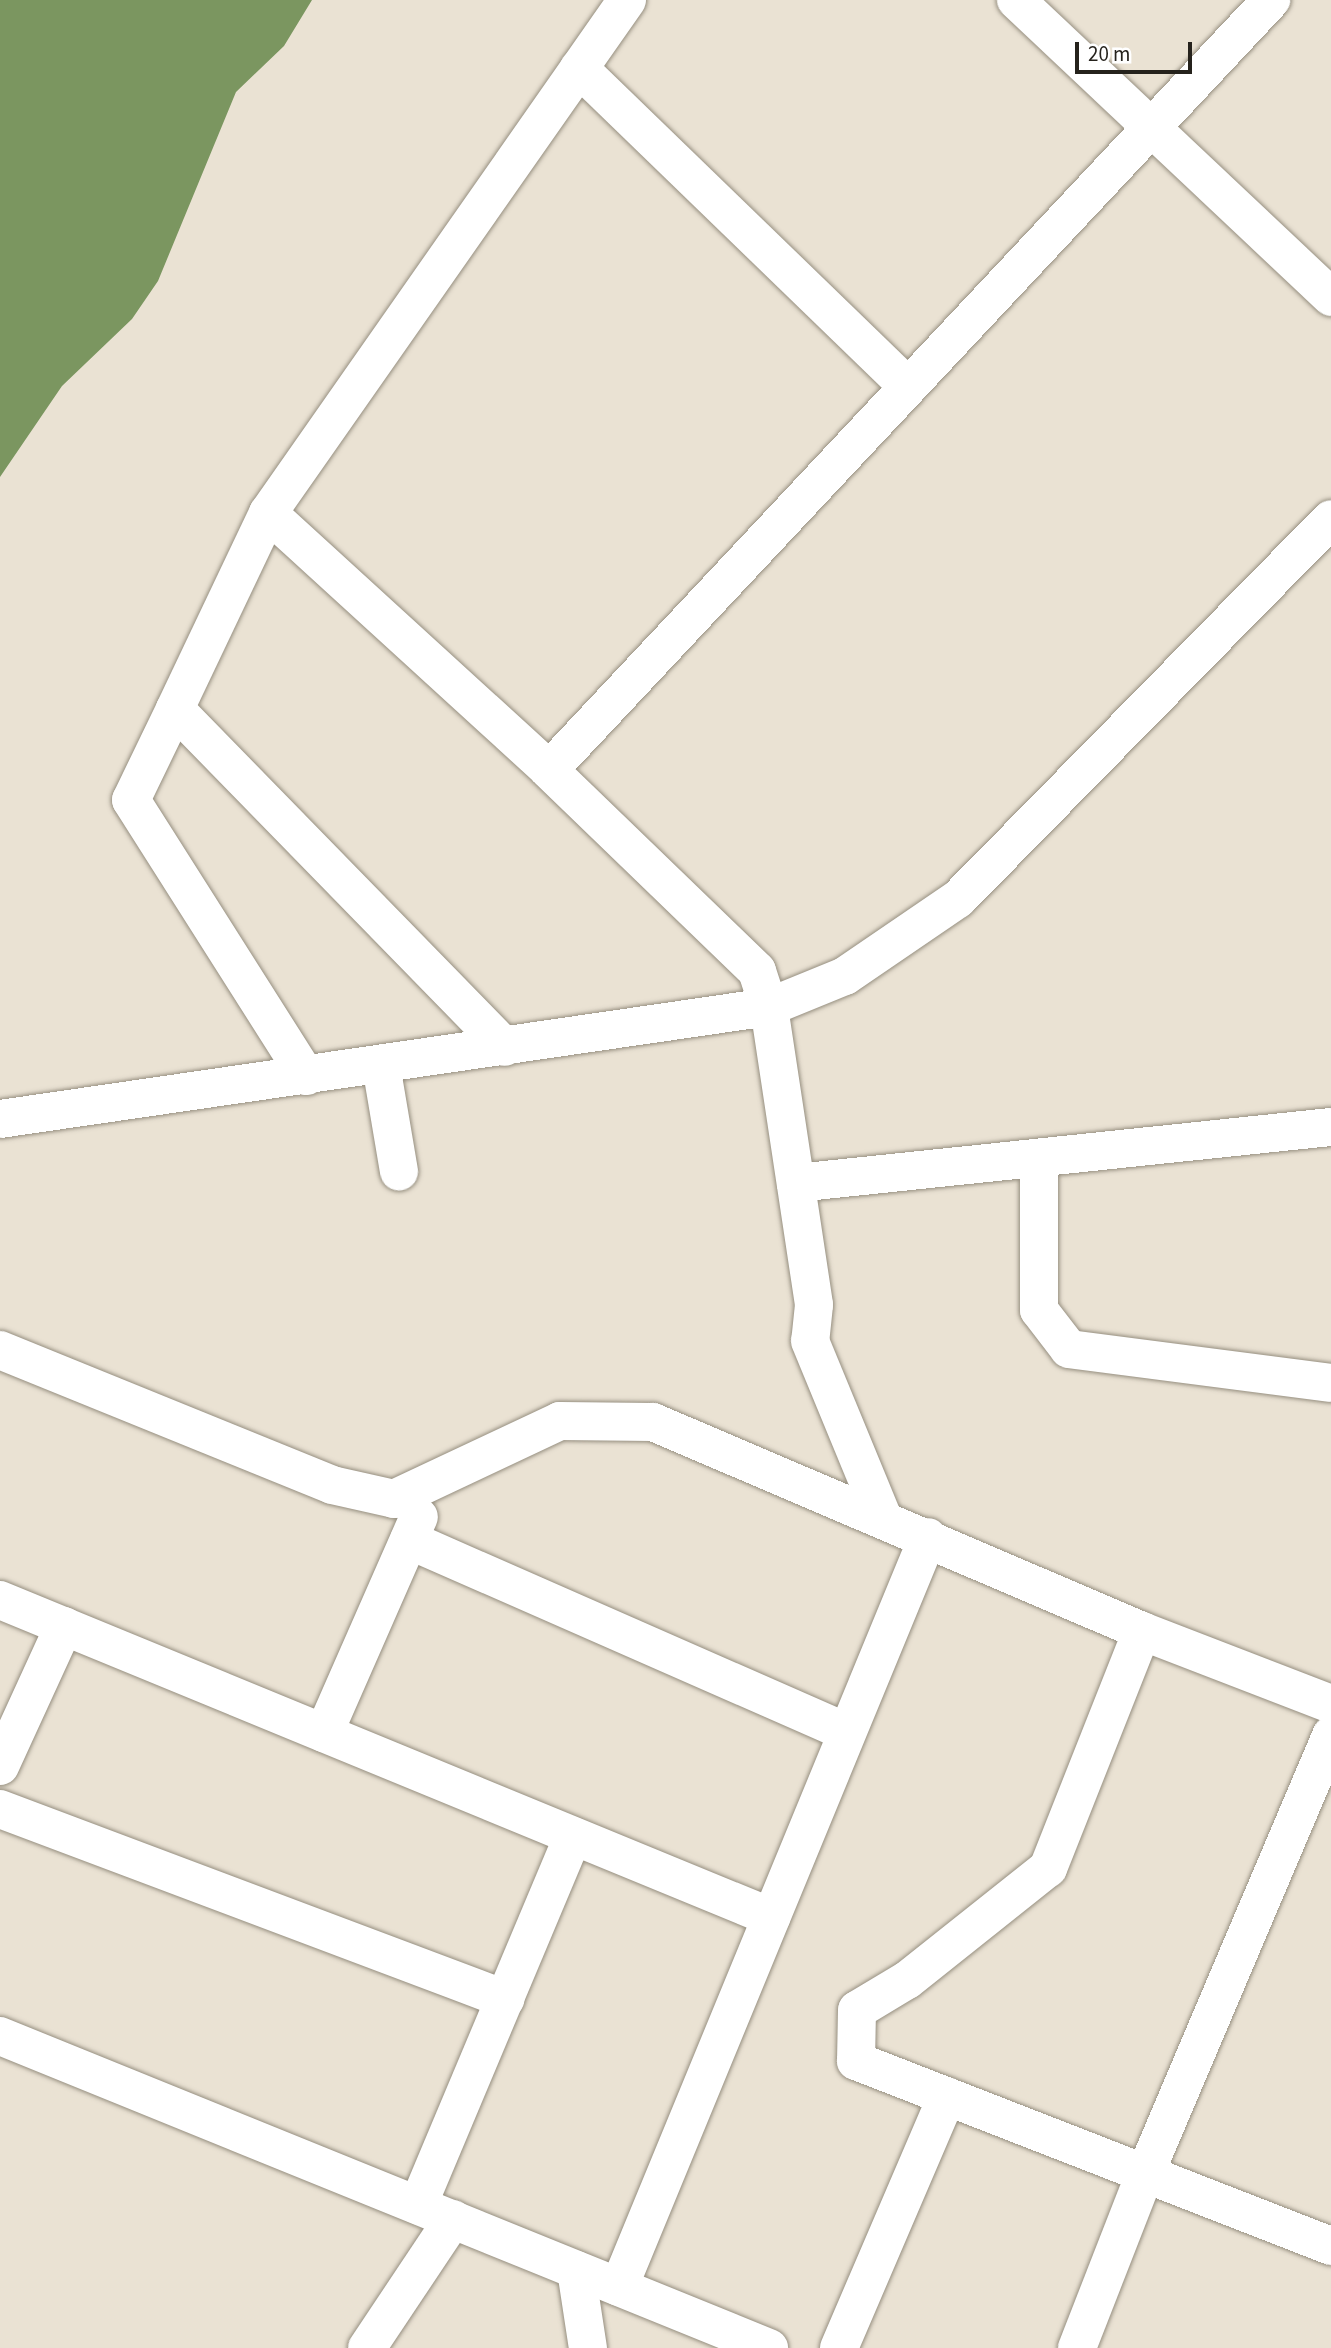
<!DOCTYPE html>
<html>
<head>
<meta charset="utf-8">
<style>
	body { margin:0 }
	#map { position:relative; width:1331px; height:2348px; overflow:hidden; background:#eae2d3; font-family:"Source Sans 3",sans-serif }
	div>[style] { position:absolute }
	.water>* { inset:0; background:#7b9660 }
	.roads { filter:drop-shadow(0 0 2px #968f80) drop-shadow(0 0 2px #968f80) }
	.minor>* { height:38px; margin:-19px; padding:0 19px; transform-origin:19px; border-radius:19px; background:#fff }
	.tertiary>* { height:38px; margin:-19px; padding:0 19px; transform-origin:19px; border-radius:19px; background:#fff }
	span { translate:-50% -50%; white-space:nowrap; text-align:center; line-height:1.15; -webkit-text-stroke:6px #fff; paint-order:stroke }
	.scale { position:absolute; left:1075px; top:42px; width:117px; height:32px; box-sizing:border-box; border:4px solid #25221c; border-top:0; padding-left:9px; font-size:21px; line-height:24px; white-space:nowrap; color:#25221c; -webkit-text-stroke:5px #fff; paint-order:stroke }
</style>
</head>
<body>
<div id="map">
	<div class="water">
		<div style="clip-path:polygon(0 0,312px 0,284px 46px,236px 92px,158px 281px,132px 319px,62px 386px,0 477px)"></div>
	</div>
	<div class="roads">
		<div class="minor">
			<div style="left:627px;top:0;width:626px;rotate:124.98deg"></div>
			<div style="left:268px;top:513px;width:381px;rotate:42.4deg"></div>
			<div style="left:549px;top:770px;width:289px;rotate:44deg"></div>
			<div style="left:757px;top:971px;width:38px;rotate:72deg"></div>
			<div style="left:769px;top:1007px;width:301px;rotate:81.4deg"></div>
			<div style="left:814px;top:1305px;width:36px;rotate:96deg"></div>
			<div style="left:810px;top:1341px;width:191px;rotate:67.6deg"></div>
			<div style="left:1016px;top:0;width:433px;rotate:43.3deg"></div>
			<div style="left:579px;top:68px;width:458px;rotate:44.1deg"></div>
			<div style="left:268px;top:513px;width:217px;rotate:115.4deg"></div>
			<div style="left:175px;top:709px;width:472px;rotate:45.7deg"></div>
			<div style="left:175px;top:709px;width:101px;rotate:115.8deg"></div>
			<div style="left:131px;top:800px;width:327px;rotate:57.6deg"></div>
			<div style="left:549px;top:770px;width:1056px;rotate:-46.84deg"></div>
			<div style="left:381px;top:1065px;width:108px;rotate:80.4deg"></div>
			<div style="left:1039px;top:1159px;width:151px;rotate:90deg"></div>
			<div style="left:1039px;top:1310px;width:49px;rotate:52.4deg"></div>
			<div style="left:1069px;top:1349px;width:264px;rotate:7.4deg"></div>
			<div style="left:796px;top:1183px;width:538px;rotate:-5.98deg"></div>
			<div style="left:0;top:1350px;width:358px;rotate:22.1deg"></div>
			<div style="left:332px;top:1485px;width:64px;rotate:12.7deg"></div>
			<div style="left:394px;top:1499px;width:183px;rotate:-25.2deg"></div>
			<div style="left:560px;top:1421px;width:93px;rotate:0.6deg"></div>
			<div style="left:653px;top:1422px;width:532px;rotate:23.14deg"></div>
			<div style="left:1142px;top:1631px;width:203px;rotate:21.1deg"></div>
			<div style="left:409px;top:1540px;width:478px;rotate:23.7deg"></div>
			<div style="left:0;top:1600px;width:834px;rotate:22.35deg"></div>
			<div style="left:1142px;top:1631px;width:255px;rotate:111.6deg"></div>
			<div style="left:1048px;top:1868px;width:180px;rotate:141.5deg"></div>
			<div style="left:907px;top:1980px;width:58px;rotate:149deg"></div>
			<div style="left:857px;top:2010px;width:51px;rotate:91.1deg"></div>
			<div style="left:856px;top:2061px;width:510px;rotate:21.28deg"></div>
			<div style="left:324px;top:1733px;width:236px;rotate:-66.3deg"></div>
			<div style="left:0;top:1766px;width:154px;rotate:-65.4deg"></div>
			<div style="left:0;top:1809px;width:540px;rotate:20.62deg"></div>
			<div style="left:0;top:2036px;width:830px;rotate:22.08deg"></div>
			<div style="left:418px;top:2205px;width:400px;rotate:-67.2deg"></div>
			<div style="left:576px;top:2270px;width:79px;rotate:81.3deg"></div>
			<div style="left:619px;top:2287px;width:811px;rotate:-67.61deg"></div>
			<div style="left:367px;top:2348px;width:155px;rotate:-56.3deg"></div>
			<div style="left:839px;top:2348px;width:274px;rotate:-66.8deg"></div>
			<div style="left:1077px;top:2348px;width:187px;rotate:-68.7deg"></div>
			<div style="left:1145px;top:2174px;width:477px;rotate:-67deg"></div>
		</div>
		<div class="tertiary">
			<div style="left:0;top:1119px;width:777px;rotate:-8.29deg"></div>
			<div style="left:769px;top:1007px;width:82px;rotate:-22.2deg"></div>
			<div style="left:845px;top:976px;width:137px;rotate:-34.3deg"></div>
			<div style="left:958px;top:899px;width:532px;rotate:-45.53deg"></div>
		</div>
	</div>
	<div class="scale">20 m</div>
</div>
</body>
</html>
